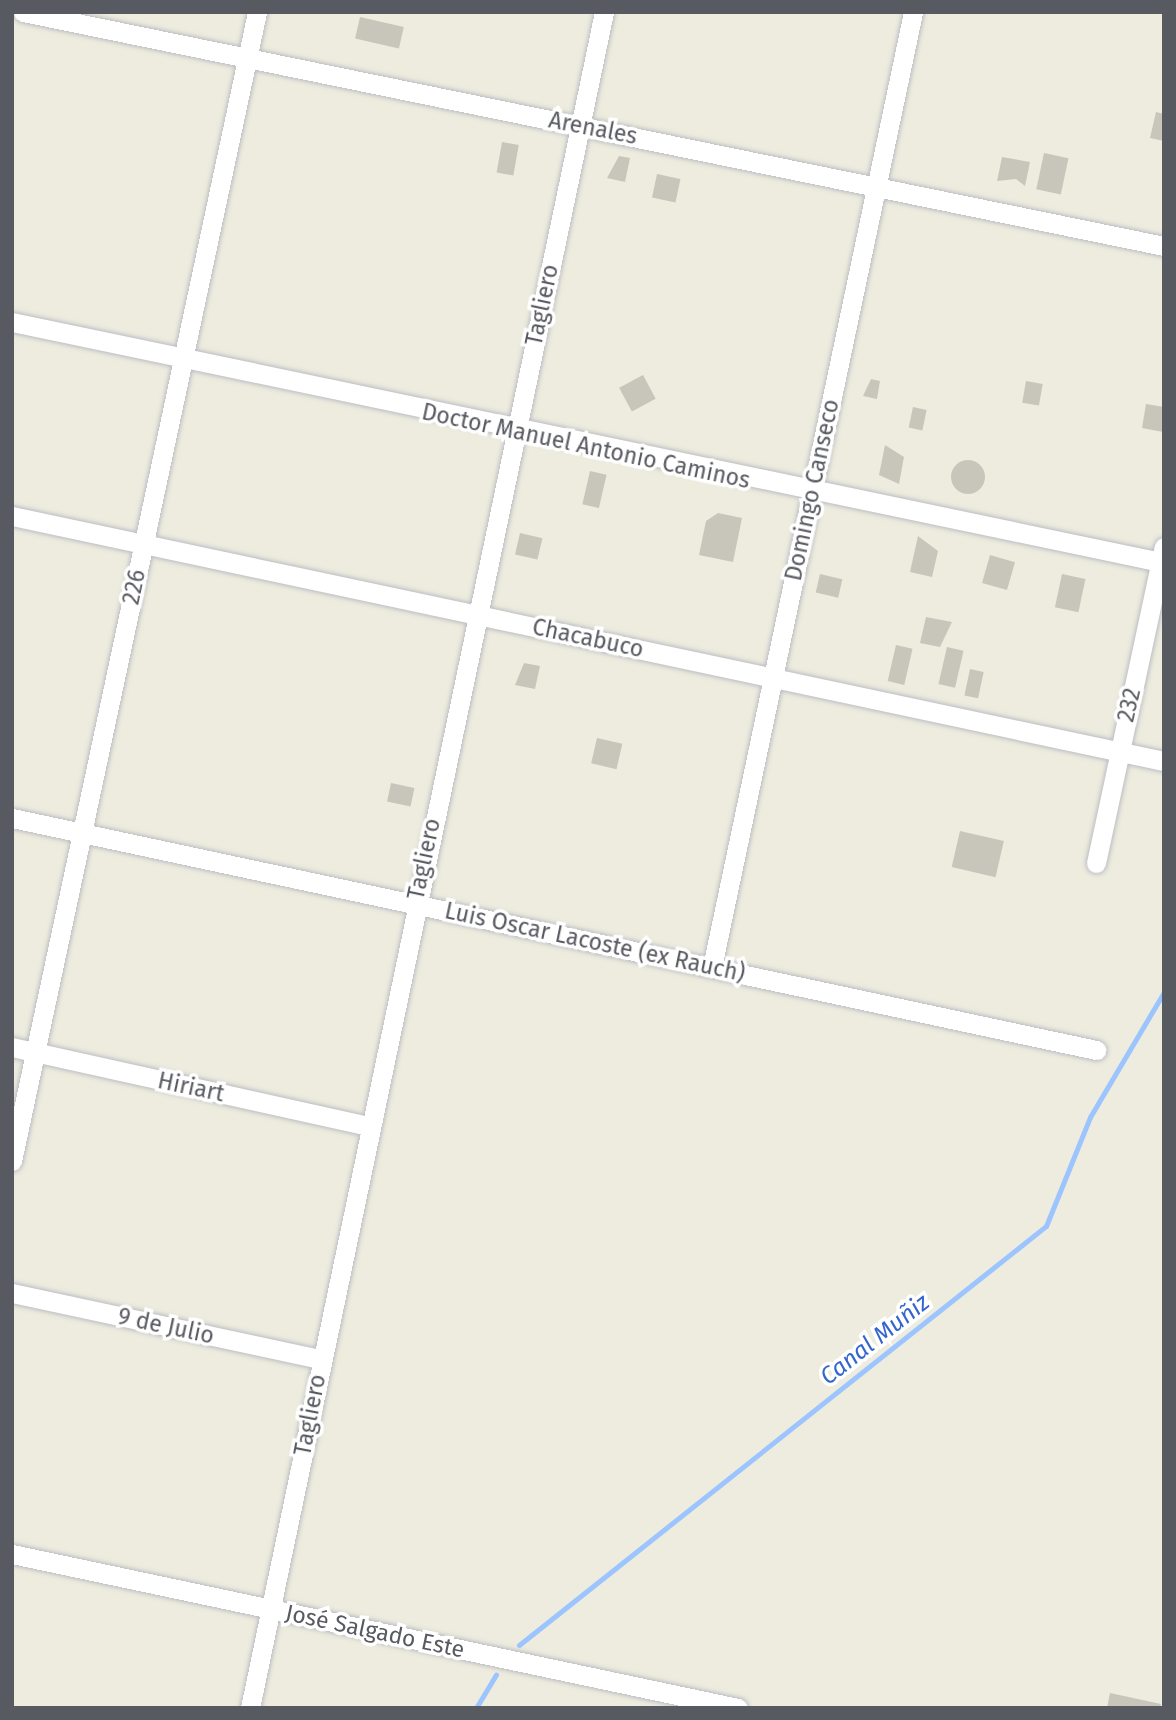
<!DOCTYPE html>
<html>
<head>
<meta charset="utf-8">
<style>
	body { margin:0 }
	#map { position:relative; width:1176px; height:1720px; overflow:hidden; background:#edecde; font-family:"Fira Sans",sans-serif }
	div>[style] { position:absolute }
	.stream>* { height:5px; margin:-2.5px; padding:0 2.5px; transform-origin:2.5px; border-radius:2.5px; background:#9cc4ff }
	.building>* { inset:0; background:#c8c6bb; transform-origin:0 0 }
	.round { border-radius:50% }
	.roads { filter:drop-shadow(0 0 2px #bcbdc4) drop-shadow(0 0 2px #bcbdc4) }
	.street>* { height:19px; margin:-9.5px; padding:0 9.5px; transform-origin:9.5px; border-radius:9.5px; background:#fff }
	span { translate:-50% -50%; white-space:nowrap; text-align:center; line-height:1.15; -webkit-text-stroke:7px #fff; paint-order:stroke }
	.street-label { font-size:23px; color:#585a61 }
	.water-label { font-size:24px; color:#3466cd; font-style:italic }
	.frame { position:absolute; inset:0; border:14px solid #585a61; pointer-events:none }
</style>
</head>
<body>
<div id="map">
	<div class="stream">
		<div style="left:519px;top:1645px;width:673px;rotate:-38.49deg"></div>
		<div style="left:1046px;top:1226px;width:118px;rotate:-68deg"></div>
		<div style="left:1090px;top:1117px;width:145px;rotate:-59.4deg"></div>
		<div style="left:476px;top:1708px;width:39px;rotate:-59deg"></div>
	</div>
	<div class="building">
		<div style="left:360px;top:17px;width:45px;height:22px;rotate:13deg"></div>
		<div style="clip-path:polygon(1156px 112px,1164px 114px,1164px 141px,1150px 138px)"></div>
		<div style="left:502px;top:142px;width:17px;height:31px;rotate:10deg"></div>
		<div style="left:1044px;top:153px;width:25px;height:37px;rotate:12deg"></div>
		<div style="clip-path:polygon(619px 156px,630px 158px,625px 182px,607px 178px)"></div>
		<div style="clip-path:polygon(1002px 157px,1030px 162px,1025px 186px,1016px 179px,997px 181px)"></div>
		<div style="left:657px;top:174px;width:24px;height:24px;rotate:12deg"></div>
		<div style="left:643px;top:375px;width:27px;height:27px;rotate:62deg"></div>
		<div style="clip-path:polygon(871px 379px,880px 381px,877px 399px,863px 396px)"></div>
		<div style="left:1026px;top:381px;width:17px;height:22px;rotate:10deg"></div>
		<div style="clip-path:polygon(1146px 404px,1164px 407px,1163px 432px,1142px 428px)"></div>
		<div style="left:913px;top:407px;width:14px;height:21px;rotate:12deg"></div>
		<div style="clip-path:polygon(885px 445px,904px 457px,899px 484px,879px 475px)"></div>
		<div class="round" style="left:951px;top:460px;width:34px;height:34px"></div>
		<div style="left:590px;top:471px;width:17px;height:34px;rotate:13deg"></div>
		<div style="clip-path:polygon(718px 513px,742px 518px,733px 562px,699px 555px,706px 521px)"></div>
		<div style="left:520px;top:533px;width:23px;height:22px;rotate:13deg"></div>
		<div style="clip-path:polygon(918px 536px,938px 551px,932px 577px,910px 572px)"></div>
		<div style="left:990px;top:555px;width:26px;height:29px;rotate:16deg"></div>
		<div style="left:820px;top:574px;width:23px;height:19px;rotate:13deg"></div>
		<div style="left:1062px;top:574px;width:24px;height:34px;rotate:12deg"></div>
		<div style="clip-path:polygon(926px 617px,952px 622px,940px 647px,920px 643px)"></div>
		<div style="left:896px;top:645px;width:17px;height:37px;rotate:13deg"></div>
		<div style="left:947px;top:647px;width:17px;height:38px;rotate:13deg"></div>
		<div style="clip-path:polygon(524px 663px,540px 666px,535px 689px,515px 685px)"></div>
		<div style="left:970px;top:669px;width:14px;height:27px;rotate:12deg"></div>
		<div style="left:597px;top:738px;width:26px;height:26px;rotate:13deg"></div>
		<div style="left:391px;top:783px;width:24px;height:19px;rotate:12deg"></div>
		<div style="left:960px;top:831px;width:45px;height:37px;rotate:13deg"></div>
		<div style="clip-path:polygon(1110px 1693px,1161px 1704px,1160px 1708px,1107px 1708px)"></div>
	</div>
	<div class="roads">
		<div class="street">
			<div style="left:23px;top:12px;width:1165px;rotate:11.59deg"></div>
			<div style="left:12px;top:322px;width:1174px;rotate:11.8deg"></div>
			<div style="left:12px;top:516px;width:1178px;rotate:12.01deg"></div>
			<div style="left:12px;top:818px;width:1109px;rotate:12.08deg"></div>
			<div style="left:1096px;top:863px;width:323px;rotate:-77.9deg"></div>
			<div style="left:712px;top:967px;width:976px;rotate:-78.11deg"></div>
			<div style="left:12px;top:1047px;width:366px;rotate:12.5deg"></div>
			<div style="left:12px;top:1161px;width:1175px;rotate:-77.96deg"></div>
			<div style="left:12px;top:1293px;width:316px;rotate:12.1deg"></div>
			<div style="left:12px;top:1554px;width:742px;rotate:11.98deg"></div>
			<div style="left:250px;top:1708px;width:1733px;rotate:-78.21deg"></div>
		</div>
	</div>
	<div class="street-label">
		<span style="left:593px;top:128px;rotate:11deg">Arenales</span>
		<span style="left:542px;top:305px;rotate:-78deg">Tagliero</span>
		<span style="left:586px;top:446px;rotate:12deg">Doctor Manuel Antonio Caminos</span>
		<span style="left:812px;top:490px;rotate:-78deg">Domingo Canseco</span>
		<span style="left:134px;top:587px;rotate:-78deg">226</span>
		<span style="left:588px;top:638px;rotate:12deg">Chacabuco</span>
		<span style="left:1129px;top:705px;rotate:-77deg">232</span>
		<span style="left:424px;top:859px;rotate:-78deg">Tagliero</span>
		<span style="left:595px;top:942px;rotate:12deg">Luis Oscar Lacoste (ex Rauch)</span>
		<span style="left:191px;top:1087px;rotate:12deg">Hiriart</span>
		<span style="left:166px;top:1326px;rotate:12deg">9 de Julio</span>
		<span style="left:310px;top:1415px;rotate:-79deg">Tagliero</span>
		<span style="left:375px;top:1631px;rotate:12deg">José Salgado Este</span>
	</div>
	<div class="water-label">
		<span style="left:875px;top:1340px;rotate:-38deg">Canal Muñiz</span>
	</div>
	<div class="frame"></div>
</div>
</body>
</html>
